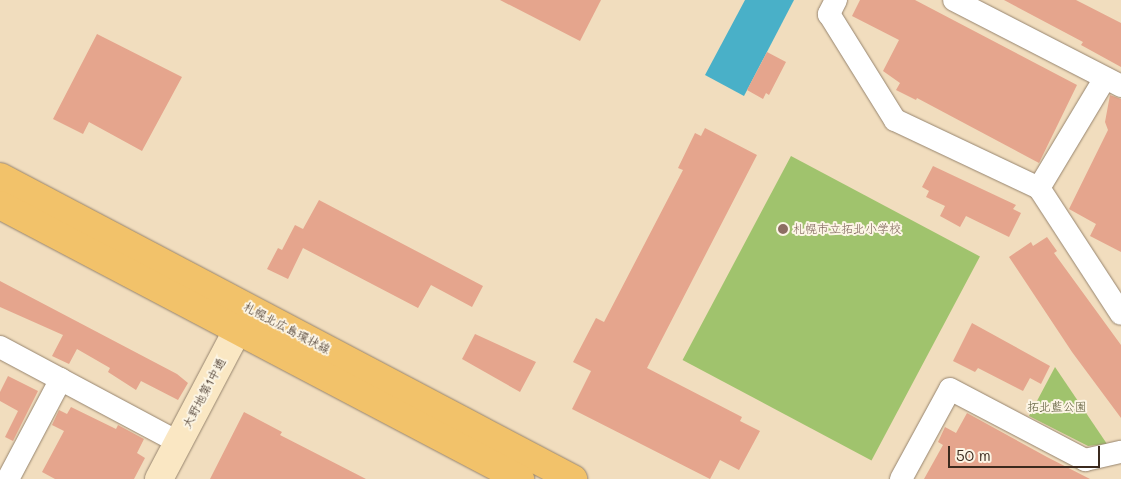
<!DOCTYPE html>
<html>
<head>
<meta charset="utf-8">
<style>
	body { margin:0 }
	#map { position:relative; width:1121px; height:479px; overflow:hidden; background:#f1ddbe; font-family:Mali,"Klee One",sans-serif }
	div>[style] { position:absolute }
	.green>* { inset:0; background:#a0c36d; transform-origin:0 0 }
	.water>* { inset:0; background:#49b0c8 }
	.building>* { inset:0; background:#e5a58d }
	.roads { filter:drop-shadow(0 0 1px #96846e) drop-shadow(0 0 1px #96846e) }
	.street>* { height:22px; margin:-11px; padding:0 11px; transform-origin:11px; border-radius:11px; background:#fff }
	.secondary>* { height:28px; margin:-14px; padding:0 14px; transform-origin:14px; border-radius:14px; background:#fae7c3 }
	.primary>* { height:28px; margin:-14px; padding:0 14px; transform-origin:14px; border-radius:14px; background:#f2c26a }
	.dots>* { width:14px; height:14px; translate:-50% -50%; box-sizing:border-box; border:2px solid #fcf5e5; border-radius:50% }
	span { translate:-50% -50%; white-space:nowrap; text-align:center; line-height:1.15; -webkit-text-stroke:4px #fcf5e5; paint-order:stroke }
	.education-label { font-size:12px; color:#785e54 }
	.left { translate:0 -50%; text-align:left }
	.street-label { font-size:12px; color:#3b2a1e }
	.park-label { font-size:12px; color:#595836 }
	.scale { position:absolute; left:948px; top:446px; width:152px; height:22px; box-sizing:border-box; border:2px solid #3b2a1e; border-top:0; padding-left:6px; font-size:15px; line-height:18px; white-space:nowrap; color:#3b2a1e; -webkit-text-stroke:4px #fcf5e5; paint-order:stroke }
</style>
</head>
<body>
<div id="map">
	<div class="green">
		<div style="left:791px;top:156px;width:214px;height:231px;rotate:28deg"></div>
		<div style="clip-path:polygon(1055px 367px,1107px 444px,1088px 446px,1029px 416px)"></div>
	</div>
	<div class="water">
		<div style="clip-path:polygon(745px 0,794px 0,744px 96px,705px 75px)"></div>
	</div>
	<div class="building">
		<div style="clip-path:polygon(500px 0,601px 0,580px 41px)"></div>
		<div style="clip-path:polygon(860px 0,915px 0,1077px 85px,1039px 163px,917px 98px,916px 100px,896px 90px,900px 83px,883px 71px,899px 40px,852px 16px)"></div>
		<div style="clip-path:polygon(1004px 0,1076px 0,1121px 23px,1121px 67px,1081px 45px,1083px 42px)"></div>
		<div style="clip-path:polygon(97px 34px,182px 77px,142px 151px,89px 122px,83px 134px,53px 119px)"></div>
		<div style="clip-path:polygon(767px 52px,786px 62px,769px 95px,766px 93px,763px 99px,747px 90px)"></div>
		<div style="clip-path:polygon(1110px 95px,1121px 99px,1121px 252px,1090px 236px,1096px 224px,1069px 209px,1108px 130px,1105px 122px)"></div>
		<div style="clip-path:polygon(705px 128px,757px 155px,647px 368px,742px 417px,740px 421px,760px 431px,739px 470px,720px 460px,710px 479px,572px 409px,591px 371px,573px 362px,596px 318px,604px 322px,683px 170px,678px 168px,695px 133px,701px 136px)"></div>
		<div style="clip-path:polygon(933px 166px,1016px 205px,1013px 209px,1021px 213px,1009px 237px,966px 216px,960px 227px,940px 216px,945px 206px,926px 197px,929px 191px,922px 187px)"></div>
		<div style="clip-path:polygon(319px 200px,483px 286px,472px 307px,431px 285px,418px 308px,303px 248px,288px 279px,267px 269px,278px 248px,282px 250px,295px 225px,303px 229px)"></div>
		<div style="clip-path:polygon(1047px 237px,1057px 251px,1054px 253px,1121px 345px,1121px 418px,1072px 352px,1009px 257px,1031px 242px,1033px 246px)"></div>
		<div style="clip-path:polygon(0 281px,177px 374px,188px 383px,178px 400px,141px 381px,136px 390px,108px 372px,110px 368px,77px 349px,69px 364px,52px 356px,63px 335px,0 307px)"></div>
		<div style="clip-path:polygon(972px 323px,1050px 366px,1041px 384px,1030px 378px,1023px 391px,978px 368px,975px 372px,953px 361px)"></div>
		<div style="clip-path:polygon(475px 334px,536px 362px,520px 392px,462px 359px)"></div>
		<div style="clip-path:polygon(8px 376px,38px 391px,13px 441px,5px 437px,18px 411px,0 401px,0 392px)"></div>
		<div style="clip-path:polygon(71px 407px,116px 429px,118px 425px,144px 439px,137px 453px,145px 458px,134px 479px,55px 479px,42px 472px,64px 431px,52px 425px,59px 410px,67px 414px)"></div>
		<div style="clip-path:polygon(244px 412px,282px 432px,280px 435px,366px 479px,210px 479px)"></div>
		<div style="clip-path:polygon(967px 413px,1047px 457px,1090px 479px,924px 479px,943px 445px,938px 442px,945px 427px,956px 433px)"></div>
	</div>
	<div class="roads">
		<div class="street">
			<div style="left:836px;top:0;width:16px;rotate:117deg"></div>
			<div style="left:829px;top:14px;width:125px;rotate:58.1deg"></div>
			<div style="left:895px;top:120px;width:159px;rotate:25.3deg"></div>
			<div style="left:1039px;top:188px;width:150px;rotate:56.9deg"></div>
			<div style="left:954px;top:0;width:188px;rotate:27.2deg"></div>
			<div style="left:1039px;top:188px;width:128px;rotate:-59deg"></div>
			<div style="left:0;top:347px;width:202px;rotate:28.1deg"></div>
			<div style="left:8px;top:479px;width:113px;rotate:-62.1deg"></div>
			<div style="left:901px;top:479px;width:102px;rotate:-61.4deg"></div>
			<div style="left:950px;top:389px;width:153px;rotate:27.7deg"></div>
			<div style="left:1085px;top:460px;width:37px;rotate:-13deg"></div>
		</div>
		<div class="secondary">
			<div style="left:159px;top:479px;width:191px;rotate:-62.2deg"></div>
		</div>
		<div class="primary">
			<div style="left:0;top:177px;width:648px;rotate:27.79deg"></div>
			<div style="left:0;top:205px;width:588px;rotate:27.79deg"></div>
		</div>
	</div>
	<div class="dots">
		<div style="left:783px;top:229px;background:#8d6e63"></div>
	</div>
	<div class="education-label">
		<span class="left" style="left:793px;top:229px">札幌市立拓北小学校</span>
	</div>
	<div class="street-label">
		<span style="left:287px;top:328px;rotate:28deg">札幌北広島環状線</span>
		<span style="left:204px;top:393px;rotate:-62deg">大野地第1中通</span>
	</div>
	<div class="park-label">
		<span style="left:1057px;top:407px">拓北藍公園</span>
	</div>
	<div class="scale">50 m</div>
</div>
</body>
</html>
